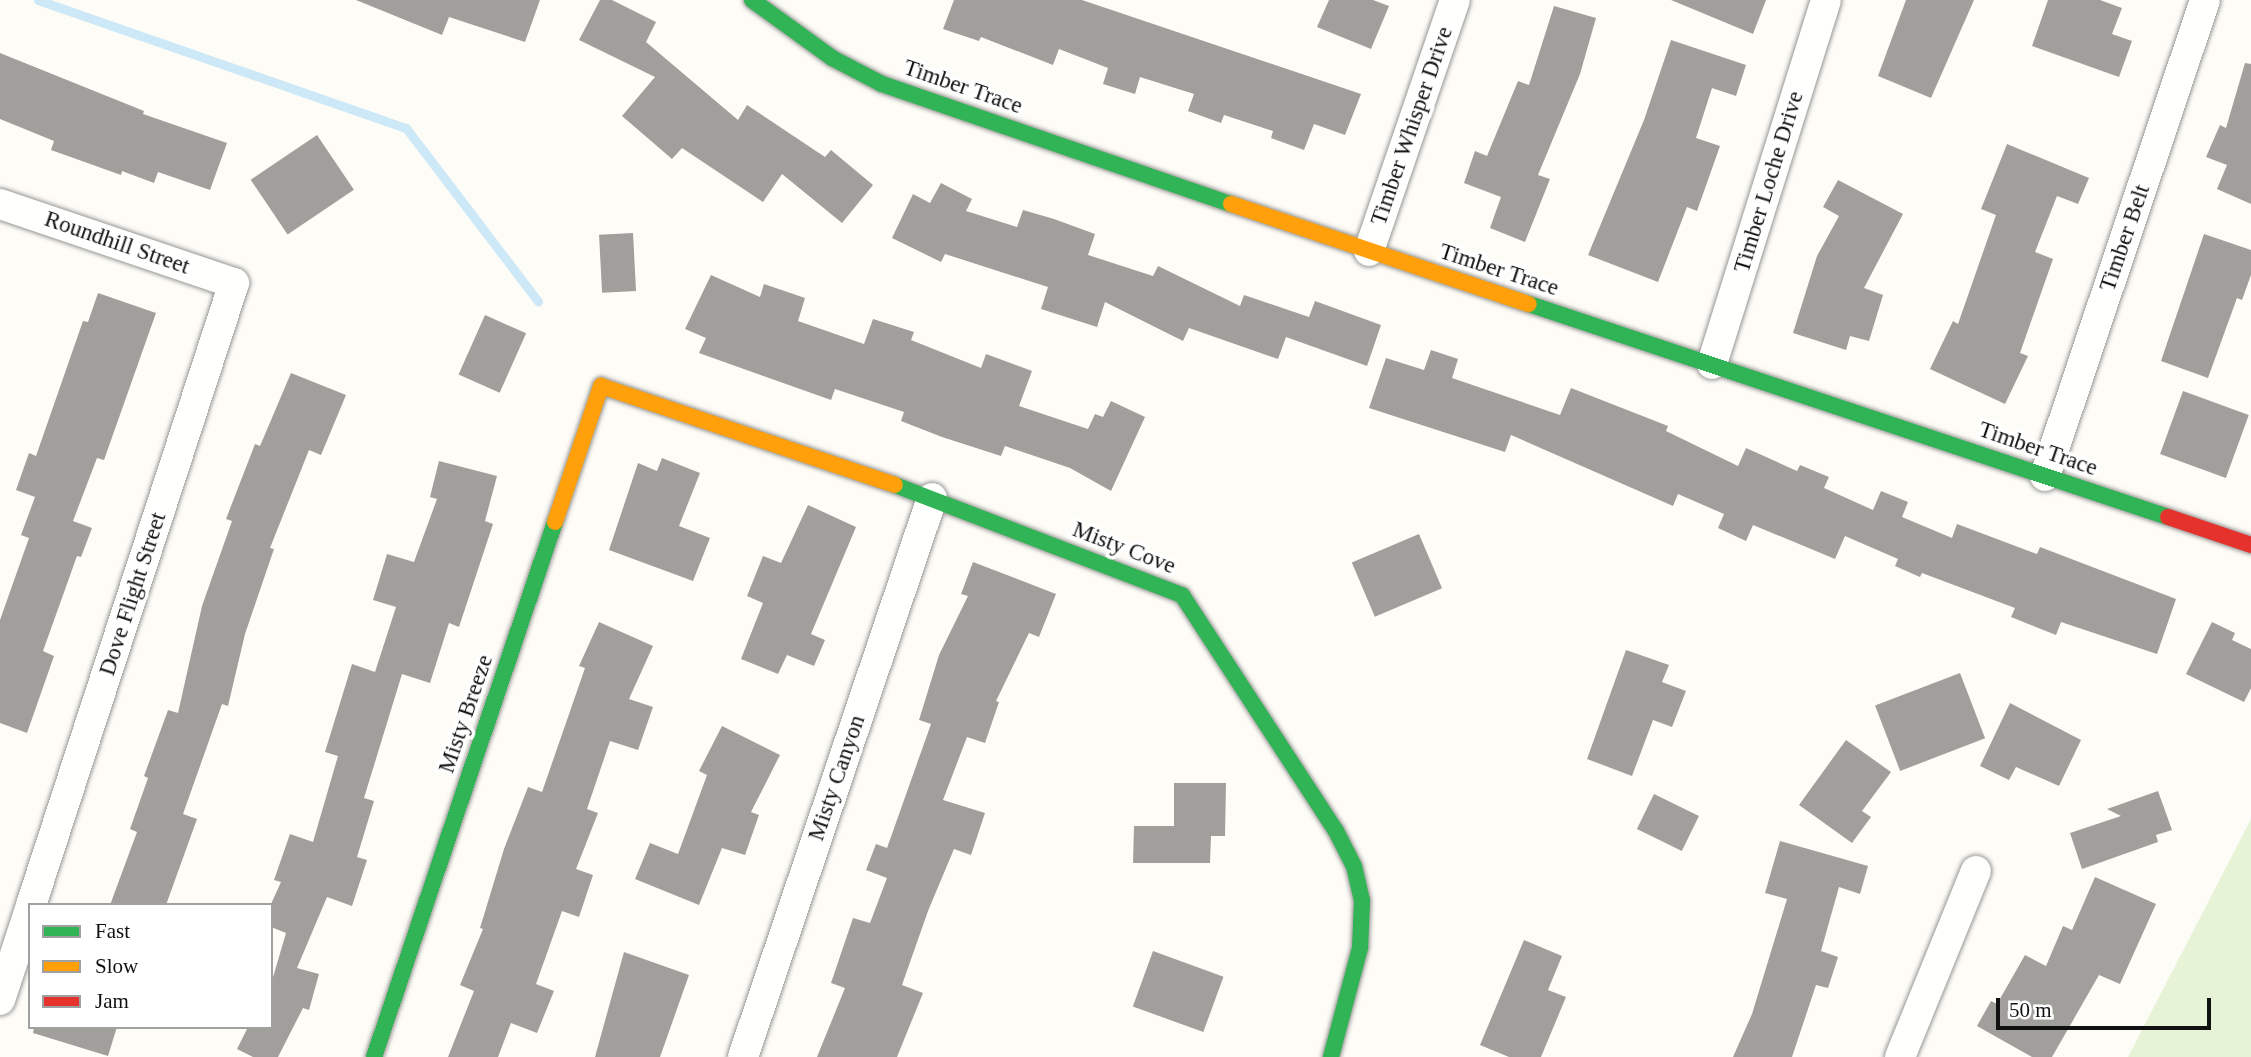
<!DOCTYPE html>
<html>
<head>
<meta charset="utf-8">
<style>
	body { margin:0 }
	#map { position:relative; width:2251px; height:1057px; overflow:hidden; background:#fdfcf7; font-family:"Times New Roman",serif }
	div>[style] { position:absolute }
	.green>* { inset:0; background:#e7f3d7 }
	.stream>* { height:9px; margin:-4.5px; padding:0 4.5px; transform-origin:4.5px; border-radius:4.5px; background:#cde8f7 }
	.building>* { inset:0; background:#a19f9c; transform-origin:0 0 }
	.roads { filter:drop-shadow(0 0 2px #979795) drop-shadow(0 0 2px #979795) }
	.street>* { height:30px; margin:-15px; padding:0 15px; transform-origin:15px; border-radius:15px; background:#fffffe }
	.fast>* { height:16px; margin:-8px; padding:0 8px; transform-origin:8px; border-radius:8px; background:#30b455 }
	.slow>* { height:16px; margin:-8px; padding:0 8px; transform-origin:8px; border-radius:8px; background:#ff9f0a }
	.jam>* { height:16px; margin:-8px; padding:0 8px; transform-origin:8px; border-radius:8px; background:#e5322d }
	span { translate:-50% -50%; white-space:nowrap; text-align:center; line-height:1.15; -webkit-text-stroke:7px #fff; paint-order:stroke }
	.street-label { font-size:23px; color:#111 }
	.legend { position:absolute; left:28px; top:903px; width:245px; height:126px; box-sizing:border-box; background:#fff; border:2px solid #a0a0a0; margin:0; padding:9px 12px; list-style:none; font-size:21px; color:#111 }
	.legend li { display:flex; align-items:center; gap:14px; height:35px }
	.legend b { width:35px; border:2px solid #a0a0a0 }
	.scale { position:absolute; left:1996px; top:998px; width:215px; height:32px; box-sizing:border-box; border:4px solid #111; border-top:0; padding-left:9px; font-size:21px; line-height:24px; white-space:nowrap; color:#111; -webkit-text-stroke:5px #fff; paint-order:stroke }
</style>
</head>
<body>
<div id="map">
	<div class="green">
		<div style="clip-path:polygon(2251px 819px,2251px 1057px,2128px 1057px)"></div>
	</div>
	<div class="stream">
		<div style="left:38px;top:0;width:390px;rotate:19.2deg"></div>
		<div style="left:406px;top:128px;width:218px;rotate:52.7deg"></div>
	</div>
	<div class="building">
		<div style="clip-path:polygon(356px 0,540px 0,525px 42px,449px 17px,442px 35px)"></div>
		<div style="clip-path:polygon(600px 0,612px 0,656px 22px,646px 42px,738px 120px,747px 105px,825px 157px,831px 150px,873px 185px,842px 223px,782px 174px,763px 202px,682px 148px,672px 159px,622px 116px,655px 77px,579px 40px)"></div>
		<div style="clip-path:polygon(954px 0,1082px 0,1361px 94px,1345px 135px,1314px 124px,1304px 150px,1271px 138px,1273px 131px,1224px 115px,1221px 123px,1188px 111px,1194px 94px,1140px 77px,1135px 94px,1103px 84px,1108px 68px,1059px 49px,1053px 65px,981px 37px,979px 41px,943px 29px)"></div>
		<div style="clip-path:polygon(1329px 0,1373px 0,1389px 6px,1371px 49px,1317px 27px)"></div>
		<div style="clip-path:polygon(1671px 0,1766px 0,1753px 34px)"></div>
		<div style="clip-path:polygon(1906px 0,1974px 0,1931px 98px,1878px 76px)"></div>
		<div style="clip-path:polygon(2048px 0,2100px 0,2122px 8px,2112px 34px,2132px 41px,2119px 77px,2032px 46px)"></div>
		<div style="clip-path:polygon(1554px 6px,1596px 18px,1580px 74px,1538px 175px,1550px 179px,1525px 242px,1490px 228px,1501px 197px,1464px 183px,1475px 151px,1487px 156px,1518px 81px,1529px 85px)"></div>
		<div style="clip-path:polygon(1671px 40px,1746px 65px,1736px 96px,1712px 88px,1696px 138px,1720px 146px,1697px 211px,1687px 207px,1658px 282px,1588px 255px,1644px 120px)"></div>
		<div style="clip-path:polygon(0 53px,144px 111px,143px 114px,227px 143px,210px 190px,158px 172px,154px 183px,122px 171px,121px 175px,51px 150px,54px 141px,0 119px)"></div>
		<div style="clip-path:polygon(2245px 63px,2251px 64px,2251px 204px,2217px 189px,2227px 165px,2206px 157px,2220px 125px,2226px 128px)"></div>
		<div style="left:317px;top:135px;width:66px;height:80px;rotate:56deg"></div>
		<div style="clip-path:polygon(2007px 144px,2089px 178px,2078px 204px,2057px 196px,2035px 252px,2053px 259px,2020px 353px,2028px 356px,2005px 404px,1930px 369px,1953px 321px,1958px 324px,1996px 215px,1981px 209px)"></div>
		<div style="clip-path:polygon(1838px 180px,1903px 214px,1864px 288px,1883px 295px,1869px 341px,1850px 336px,1846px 350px,1793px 333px,1817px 256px,1839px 216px,1823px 207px)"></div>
		<div style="clip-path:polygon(941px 183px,972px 199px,966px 211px,1017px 227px,1023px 210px,1054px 219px,1095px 234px,1088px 255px,1153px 276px,1158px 266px,1240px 306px,1244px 295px,1309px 317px,1315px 301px,1381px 325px,1367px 366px,1286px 337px,1278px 359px,1189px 328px,1183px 341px,1105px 302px,1097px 327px,1041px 309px,1048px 287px,945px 254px,941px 262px,892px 238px,913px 194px,930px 203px)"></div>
		<div style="left:633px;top:233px;width:58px;height:34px;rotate:87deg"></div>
		<div style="clip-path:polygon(2204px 234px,2251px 250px,2251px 275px,2242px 300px,2237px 298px,2208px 378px,2161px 361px)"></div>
		<div style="clip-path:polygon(711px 275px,760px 297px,764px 284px,805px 298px,798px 321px,864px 344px,873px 319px,914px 332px,911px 340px,981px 368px,986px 354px,1032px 371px,1019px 406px,1088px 429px,1095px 414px,1103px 417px,1111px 401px,1145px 417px,1111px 491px,1070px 468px,1005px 446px,1001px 456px,942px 437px,901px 421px,904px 412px,835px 389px,831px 400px,699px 353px,706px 338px,685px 329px)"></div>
		<div style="clip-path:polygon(98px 293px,156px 313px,104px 460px,97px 458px,73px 521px,92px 528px,81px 557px,77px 556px,43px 651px,54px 656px,27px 733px,0 723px,0 620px,29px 538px,21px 535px,35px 497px,16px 490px,29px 453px,36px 456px,83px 321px,88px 322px)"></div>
		<div style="left:485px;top:315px;width:45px;height:65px;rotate:24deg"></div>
		<div style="clip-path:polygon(1431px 350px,1458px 359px,1452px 378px,1560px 415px,1571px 388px,1668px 426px,1666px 431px,1738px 466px,1746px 448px,1797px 471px,1800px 465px,1829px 477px,1824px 488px,1873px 510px,1881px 491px,1908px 502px,1902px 517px,1952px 538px,1957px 524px,2037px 554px,2040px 547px,2176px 599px,2157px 654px,2061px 622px,2056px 635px,2011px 617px,2015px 608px,1922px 573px,1920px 577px,1895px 566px,1898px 559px,1845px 536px,1835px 559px,1753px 525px,1746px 541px,1718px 528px,1724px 514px,1678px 494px,1673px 506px,1511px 435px,1505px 452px,1369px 408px,1386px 358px,1424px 370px)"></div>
		<div style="clip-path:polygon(291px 373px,346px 395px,321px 455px,309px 450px,270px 548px,274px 549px,245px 634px,228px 706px,222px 704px,183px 814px,197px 819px,166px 905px,110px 905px,137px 832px,130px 829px,148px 778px,144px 776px,168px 710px,178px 713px,202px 606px,232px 521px,226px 519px,255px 444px,260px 446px)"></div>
		<div style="left:2183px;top:391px;width:70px;height:67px;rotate:20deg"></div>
		<div style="clip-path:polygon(662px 458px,700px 473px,679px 526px,710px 538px,693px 581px,609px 550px,638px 463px,657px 471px)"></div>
		<div style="clip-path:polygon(439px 461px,497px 476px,485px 521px,493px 524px,459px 627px,449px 623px,430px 683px,402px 674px,364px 798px,374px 801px,357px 857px,367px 860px,352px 906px,327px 897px,297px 968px,319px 974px,309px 1010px,303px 1008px,278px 1057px,253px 1057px,237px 1049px,248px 1027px,271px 1027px,271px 984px,286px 933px,271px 927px,271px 904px,281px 882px,274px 880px,290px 834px,313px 842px,338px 756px,325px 752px,352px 664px,375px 672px,396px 607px,373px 600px,387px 554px,414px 562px,437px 499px,430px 497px)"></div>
		<div style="clip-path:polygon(808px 505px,856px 527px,811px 634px,825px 640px,814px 666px,787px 655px,778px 674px,741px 659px,763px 603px,747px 596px,763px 556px,781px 563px)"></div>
		<div style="left:1419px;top:534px;width:59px;height:73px;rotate:67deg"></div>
		<div style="clip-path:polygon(973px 562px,1056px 594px,1039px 637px,1029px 633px,996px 701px,999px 702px,985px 743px,967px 737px,943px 800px,985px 813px,971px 855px,954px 849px,928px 911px,902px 985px,923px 993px,897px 1057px,817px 1057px,845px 988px,831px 983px,853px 918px,870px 923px,887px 878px,866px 870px,876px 844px,887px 848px,931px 724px,919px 720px,939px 655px,968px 596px,961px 594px)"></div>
		<div style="clip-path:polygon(599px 622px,653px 646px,629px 699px,653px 707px,638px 750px,610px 741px,587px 809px,598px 813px,576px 869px,593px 875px,579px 917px,562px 911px,536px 984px,554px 991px,537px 1033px,511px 1023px,498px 1057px,448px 1057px,474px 991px,460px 985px,483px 929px,480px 928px,504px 849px,528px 787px,542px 792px,585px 668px,579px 666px)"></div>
		<div style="clip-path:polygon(2212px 622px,2235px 633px,2232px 640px,2251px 649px,2251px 688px,2244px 702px,2186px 674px)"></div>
		<div style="clip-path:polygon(1626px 650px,1669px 665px,1662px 682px,1686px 691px,1672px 727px,1653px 720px,1632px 776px,1587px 759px)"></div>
		<div style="left:1960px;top:673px;width:70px;height:91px;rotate:69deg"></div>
		<div style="clip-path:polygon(2010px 703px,2081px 740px,2059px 786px,2016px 767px,2009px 780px,1980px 766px)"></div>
		<div style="clip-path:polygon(722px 726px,780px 755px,751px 812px,759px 815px,745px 855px,722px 848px,699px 905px,635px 879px,650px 843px,678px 854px,707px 775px,699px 771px)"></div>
		<div style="clip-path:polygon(1846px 740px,1891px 772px,1862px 811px,1871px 817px,1852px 843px,1799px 805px)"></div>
		<div style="clip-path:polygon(1174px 783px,1226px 783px,1225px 836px,1211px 836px,1210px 863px,1133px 863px,1134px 826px,1174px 826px)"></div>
		<div style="clip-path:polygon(2158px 791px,2172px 830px,2156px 835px,2158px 842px,2082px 869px,2070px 833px,2121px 816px,2107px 809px)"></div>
		<div style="left:1654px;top:794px;width:50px;height:39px;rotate:26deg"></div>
		<div style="clip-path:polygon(1780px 841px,1868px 866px,1860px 894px,1839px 887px,1821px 951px,1838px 957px,1828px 988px,1816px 985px,1792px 1057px,1733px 1057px,1752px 1014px,1787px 899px,1765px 893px)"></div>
		<div style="clip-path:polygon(2095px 877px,2156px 904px,2120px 984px,2099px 975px,2052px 1057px,2032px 1057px,1977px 1026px,1991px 1001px,1997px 1004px,2025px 955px,2046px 966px,2063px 926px,2072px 930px)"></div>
		<div style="clip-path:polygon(1524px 940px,1562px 956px,1548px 990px,1566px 997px,1541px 1057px,1509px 1057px,1480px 1045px)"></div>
		<div style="left:1153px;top:951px;width:75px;height:59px;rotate:20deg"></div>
		<div style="clip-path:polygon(624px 952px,689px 975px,660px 1057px,595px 1057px)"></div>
		<div style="clip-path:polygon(34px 1027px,117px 1027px,108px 1056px,33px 1033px)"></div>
	</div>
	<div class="roads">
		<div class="street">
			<div style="left:0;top:204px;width:247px;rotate:18.7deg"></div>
			<div style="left:234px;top:283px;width:654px;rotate:108.07deg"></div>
			<div style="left:1369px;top:251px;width:265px;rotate:-71.1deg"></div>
			<div style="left:1712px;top:364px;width:381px;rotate:-72.6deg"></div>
			<div style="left:2045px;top:476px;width:502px;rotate:-71.42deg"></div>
			<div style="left:0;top:1000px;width:96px;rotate:-71.8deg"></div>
			<div style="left:743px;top:1057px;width:590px;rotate:-71.32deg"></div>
			<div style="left:1900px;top:1057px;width:201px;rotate:-67.8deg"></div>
		</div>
		<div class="fast">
			<div style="left:752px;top:0;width:99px;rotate:35.9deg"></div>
			<div style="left:832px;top:58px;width:56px;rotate:27.5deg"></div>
			<div style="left:882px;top:84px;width:369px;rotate:19deg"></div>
			<div style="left:1529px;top:304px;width:674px;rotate:18.43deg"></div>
			<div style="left:895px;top:485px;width:307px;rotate:21deg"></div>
			<div style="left:1182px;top:595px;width:282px;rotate:56.9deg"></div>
			<div style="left:1336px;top:831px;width:39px;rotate:63deg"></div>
			<div style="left:1354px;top:866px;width:36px;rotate:77deg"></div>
			<div style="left:1362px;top:901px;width:47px;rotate:92.4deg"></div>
			<div style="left:1360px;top:948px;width:113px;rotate:104.9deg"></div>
			<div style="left:374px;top:1057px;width:565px;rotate:-71.31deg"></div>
		</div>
		<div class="slow">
			<div style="left:1231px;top:204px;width:314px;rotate:18.6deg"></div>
			<div style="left:555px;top:522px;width:144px;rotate:-71.3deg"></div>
			<div style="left:601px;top:386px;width:310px;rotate:18.6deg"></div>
		</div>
		<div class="jam">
			<div style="left:2168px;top:517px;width:88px;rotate:18.6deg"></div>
		</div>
	</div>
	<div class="street-label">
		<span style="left:963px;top:87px;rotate:19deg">Timber Trace</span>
		<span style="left:1412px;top:126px;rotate:-71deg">Timber Whisper Drive</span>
		<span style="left:1769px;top:182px;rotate:-73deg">Timber Loche Drive</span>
		<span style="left:2125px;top:238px;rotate:-71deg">Timber Belt</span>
		<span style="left:117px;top:243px;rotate:19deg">Roundhill Street</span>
		<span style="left:1499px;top:270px;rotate:18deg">Timber Trace</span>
		<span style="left:2038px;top:449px;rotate:19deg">Timber Trace</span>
		<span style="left:1124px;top:548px;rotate:21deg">Misty Cove</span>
		<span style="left:133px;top:594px;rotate:-72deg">Dove Flight Street</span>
		<span style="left:466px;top:714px;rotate:-71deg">Misty Breeze</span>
		<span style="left:837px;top:778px;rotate:-71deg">Misty Canyon</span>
	</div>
	<ul class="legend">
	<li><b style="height:9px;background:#30b455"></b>Fast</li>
	<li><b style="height:9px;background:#ff9f0a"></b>Slow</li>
	<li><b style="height:9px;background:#e5322d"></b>Jam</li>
	</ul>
	<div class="scale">50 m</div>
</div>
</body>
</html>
